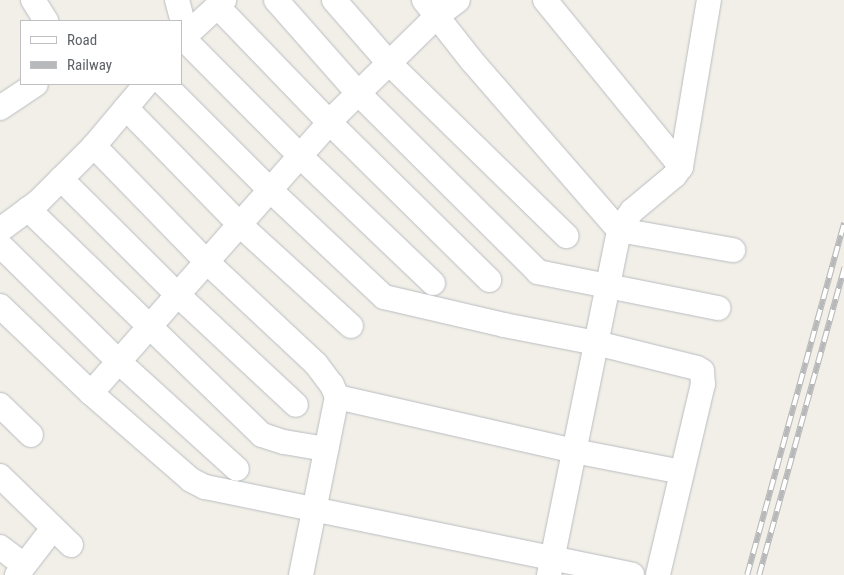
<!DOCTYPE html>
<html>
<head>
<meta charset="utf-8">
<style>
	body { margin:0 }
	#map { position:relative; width:844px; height:575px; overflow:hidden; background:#f1efe7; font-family:"Roboto Condensed",sans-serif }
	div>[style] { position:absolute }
	.roads { filter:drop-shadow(0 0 1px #b9bcc1) drop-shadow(0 0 1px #b9bcc1) }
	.minor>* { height:24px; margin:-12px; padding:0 12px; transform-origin:12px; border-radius:12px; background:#fff }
	.rail>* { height:5.5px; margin-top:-2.75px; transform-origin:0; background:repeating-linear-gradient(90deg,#fff 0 11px,#b7b8b9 0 22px); box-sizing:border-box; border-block:1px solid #b7b8b9 }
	span { translate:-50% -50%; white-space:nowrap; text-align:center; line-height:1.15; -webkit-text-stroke:4px #fff; paint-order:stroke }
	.legend { position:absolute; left:20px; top:20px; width:162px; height:65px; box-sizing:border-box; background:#fff; border:1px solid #bfc0c3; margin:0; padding:6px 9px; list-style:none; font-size:15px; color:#5e6268 }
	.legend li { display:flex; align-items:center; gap:10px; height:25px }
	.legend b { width:25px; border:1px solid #bfc0c3 }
</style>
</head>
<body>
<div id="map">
	<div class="roads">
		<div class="minor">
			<div style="left:33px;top:0;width:25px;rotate:58deg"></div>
			<div style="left:177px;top:0;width:35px;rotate:75deg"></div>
			<div style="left:276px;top:0;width:124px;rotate:48.6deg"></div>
			<div style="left:358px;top:93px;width:254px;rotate:44.8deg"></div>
			<div style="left:538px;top:272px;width:184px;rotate:11.3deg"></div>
			<div style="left:334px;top:0;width:84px;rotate:48.9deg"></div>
			<div style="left:389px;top:63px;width:248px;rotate:44.3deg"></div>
			<div style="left:424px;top:0;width:78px;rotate:51.8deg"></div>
			<div style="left:472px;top:61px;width:224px;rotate:49deg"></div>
			<div style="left:619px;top:230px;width:116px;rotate:10deg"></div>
			<div style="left:545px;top:0;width:215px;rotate:50.8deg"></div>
			<div style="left:217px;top:6px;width:161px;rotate:46deg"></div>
			<div style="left:329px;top:122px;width:225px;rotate:44.6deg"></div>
			<div style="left:183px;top:38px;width:166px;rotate:45.2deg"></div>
			<div style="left:300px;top:156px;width:184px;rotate:43.7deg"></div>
			<div style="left:181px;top:40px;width:59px;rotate:-42.9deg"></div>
			<div style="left:164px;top:84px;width:150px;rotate:45deg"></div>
			<div style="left:270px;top:190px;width:156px;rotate:43.2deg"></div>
			<div style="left:384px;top:297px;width:123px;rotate:13.1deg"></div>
			<div style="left:504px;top:325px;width:94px;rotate:11.1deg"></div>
			<div style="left:596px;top:343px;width:104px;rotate:13.9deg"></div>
			<div style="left:697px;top:368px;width:6px;rotate:31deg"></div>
			<div style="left:702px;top:371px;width:13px;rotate:86deg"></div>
			<div style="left:703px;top:384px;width:196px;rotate:103.3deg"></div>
			<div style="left:0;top:108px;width:43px;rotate:-33.7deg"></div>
			<div style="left:126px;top:108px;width:163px;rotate:45.7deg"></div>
			<div style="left:240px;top:225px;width:150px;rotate:42.3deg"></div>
			<div style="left:94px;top:146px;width:162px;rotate:45.8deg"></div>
			<div style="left:207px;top:262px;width:149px;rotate:43.1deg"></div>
			<div style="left:316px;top:364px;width:26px;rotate:53deg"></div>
			<div style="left:332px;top:385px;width:13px;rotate:67deg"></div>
			<div style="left:61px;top:179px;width:165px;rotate:44.8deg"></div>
			<div style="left:178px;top:295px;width:161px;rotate:43deg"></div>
			<div style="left:28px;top:209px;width:325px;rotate:44deg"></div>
			<div style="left:262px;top:435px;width:23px;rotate:18deg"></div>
			<div style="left:284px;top:442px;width:43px;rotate:9.5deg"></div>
			<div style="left:0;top:230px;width:47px;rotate:-36.4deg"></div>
			<div style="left:38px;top:202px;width:79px;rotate:-45deg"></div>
			<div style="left:94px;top:146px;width:81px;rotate:-50deg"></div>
			<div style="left:0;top:245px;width:167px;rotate:44.5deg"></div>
			<div style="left:119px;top:362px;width:159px;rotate:42.2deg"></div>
			<div style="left:0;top:306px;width:126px;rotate:43.7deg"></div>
			<div style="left:91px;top:393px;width:133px;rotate:41deg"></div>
			<div style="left:191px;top:480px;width:16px;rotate:27deg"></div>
			<div style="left:205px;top:487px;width:436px;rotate:11.6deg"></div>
			<div style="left:91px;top:393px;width:371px;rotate:-48.6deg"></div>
			<div style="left:336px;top:115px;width:141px;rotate:-44.4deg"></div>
			<div style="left:437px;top:16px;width:26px;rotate:-37deg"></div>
			<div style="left:0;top:405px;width:43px;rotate:44.1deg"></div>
			<div style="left:0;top:476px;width:99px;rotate:44.2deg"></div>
			<div style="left:0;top:547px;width:30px;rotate:37deg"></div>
			<div style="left:17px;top:575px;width:59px;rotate:-52.5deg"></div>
			<div style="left:301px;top:575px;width:182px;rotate:-78.6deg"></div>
			<div style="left:337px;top:397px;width:243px;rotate:12.8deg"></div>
			<div style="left:574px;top:451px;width:110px;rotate:11deg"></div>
			<div style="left:549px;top:575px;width:352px;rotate:-78.5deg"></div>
			<div style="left:619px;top:230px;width:23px;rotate:-56deg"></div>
			<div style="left:632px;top:211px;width:55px;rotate:-39.8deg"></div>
			<div style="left:674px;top:176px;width:11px;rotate:-52deg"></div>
			<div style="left:681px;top:167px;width:169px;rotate:-80.5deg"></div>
		</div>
	</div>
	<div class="rail">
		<div style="left:747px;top:575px;width:365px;rotate:-74.6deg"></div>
		<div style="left:759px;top:575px;width:319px;rotate:-74.5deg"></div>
	</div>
	<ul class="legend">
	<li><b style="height:6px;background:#fff"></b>Road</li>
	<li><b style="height:6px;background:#b7b8b9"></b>Railway</li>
	</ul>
</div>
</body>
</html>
